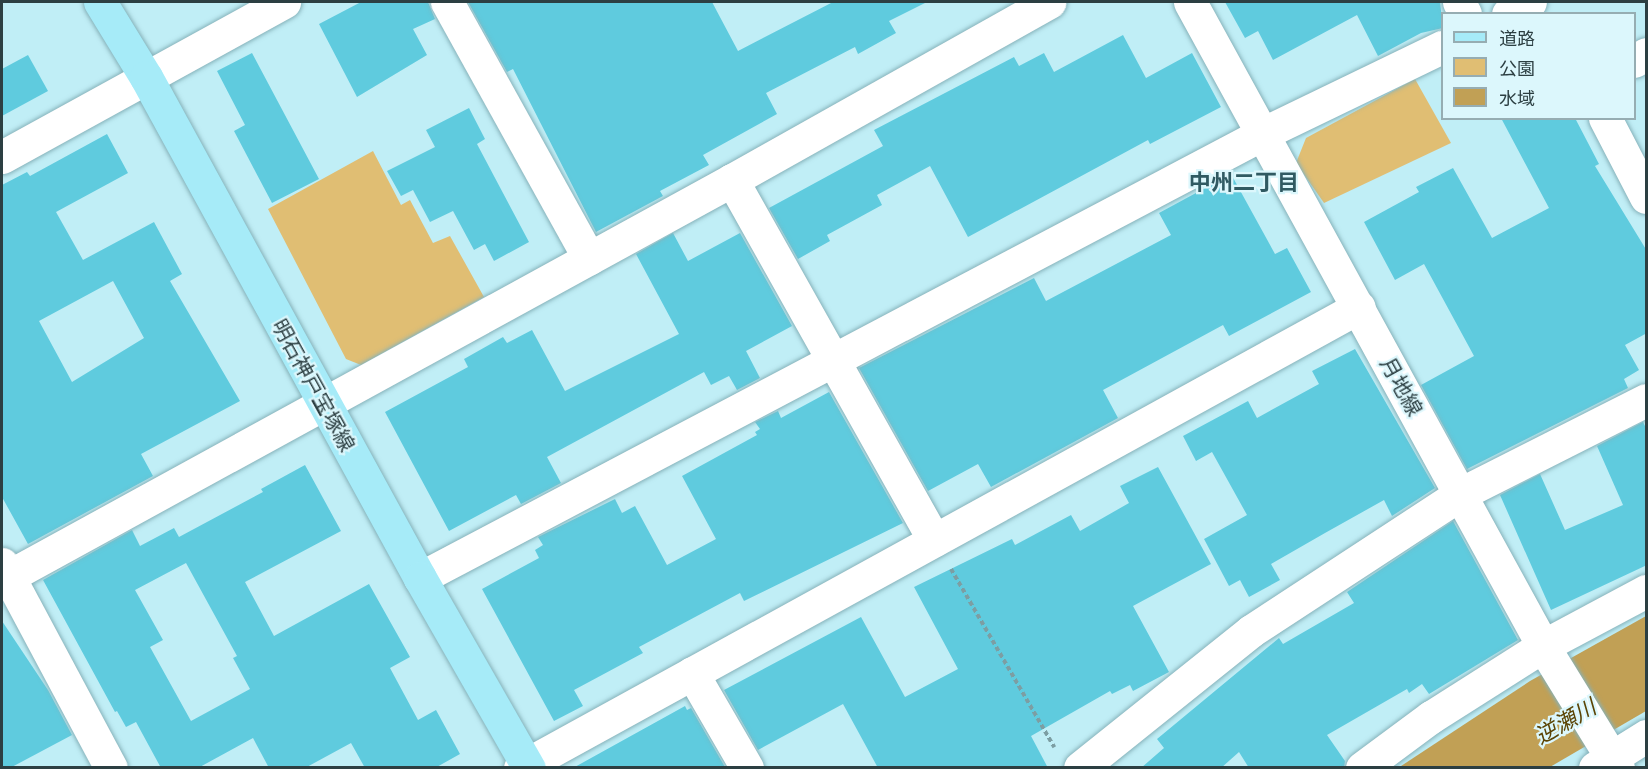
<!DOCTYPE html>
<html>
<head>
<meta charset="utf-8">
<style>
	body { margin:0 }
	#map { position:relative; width:1648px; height:769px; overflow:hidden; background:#c0eef6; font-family:Commissioner,"Noto Sans JP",sans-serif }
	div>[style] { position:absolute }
	.green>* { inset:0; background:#e0be73 }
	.water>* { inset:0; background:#c1a055 }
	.building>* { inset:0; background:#5fcbde }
	.path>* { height:4px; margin-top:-2px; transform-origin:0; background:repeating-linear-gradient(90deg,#7c9ea3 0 4.5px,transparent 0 7.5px) }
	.roads { filter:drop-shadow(0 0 2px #86b2ba) drop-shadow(0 0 2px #86b2ba) }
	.street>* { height:33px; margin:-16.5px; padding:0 16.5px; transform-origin:16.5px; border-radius:16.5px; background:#fff }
	.primary>* { height:33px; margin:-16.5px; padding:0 16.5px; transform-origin:16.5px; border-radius:16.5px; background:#a6ebf8 }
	span { translate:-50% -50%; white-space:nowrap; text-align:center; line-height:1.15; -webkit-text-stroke:4.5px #dcf7fc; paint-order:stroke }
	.street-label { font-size:21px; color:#2c3f42 }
	.neighbourhood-label { font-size:22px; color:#305a62; font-weight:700 }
	.water-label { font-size:22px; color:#5b4405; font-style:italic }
	.frame { position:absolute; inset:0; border:3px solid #2c3f42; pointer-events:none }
	.legend { position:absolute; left:1441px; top:12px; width:195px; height:108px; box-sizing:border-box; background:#dcf7fc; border:2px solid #96adb2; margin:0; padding:8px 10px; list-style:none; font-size:18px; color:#2c3f42 }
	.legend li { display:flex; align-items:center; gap:12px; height:30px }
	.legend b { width:30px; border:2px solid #96adb2 }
</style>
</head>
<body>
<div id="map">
	<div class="green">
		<div style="clip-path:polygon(1415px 79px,1451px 143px,1324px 203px,1296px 163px,1306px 138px)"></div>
		<div style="clip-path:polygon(373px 151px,401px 205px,410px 200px,433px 243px,450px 236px,484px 297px,361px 365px,346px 359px,268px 209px)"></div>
	</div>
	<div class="water">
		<div style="clip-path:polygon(1646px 616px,1646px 711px,1550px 767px,1398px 768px,1530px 681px)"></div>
	</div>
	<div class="building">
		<div style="clip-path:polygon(361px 2px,428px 2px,435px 19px,413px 29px,427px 55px,357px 97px,319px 24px)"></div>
		<div style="clip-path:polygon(468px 2px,712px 2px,738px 51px,833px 2px,927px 2px,889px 21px,896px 33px,858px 54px,855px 47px,766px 93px,777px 114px,703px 155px,709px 165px,660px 191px,663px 196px,596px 232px,513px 69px,507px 72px)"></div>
		<div style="clip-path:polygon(1225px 2px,1440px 2px,1443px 28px,1421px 33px,1378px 56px,1357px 15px,1273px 60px,1258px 31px,1245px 38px)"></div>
		<div style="clip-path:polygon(1123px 35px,1146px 78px,1192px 53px,1221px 107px,1150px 144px,1148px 140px,968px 237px,930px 166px,877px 195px,882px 205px,827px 235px,830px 241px,798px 259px,769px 208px,883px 146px,874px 130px,1014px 57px,1019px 66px,1044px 53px,1054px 72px)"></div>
		<div style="clip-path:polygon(252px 53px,319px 179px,272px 203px,234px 131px,245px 125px,217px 71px)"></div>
		<div style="clip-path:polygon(28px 55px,48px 91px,2px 116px,2px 69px)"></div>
		<div style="clip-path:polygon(469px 108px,485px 139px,477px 144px,529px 242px,494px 261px,485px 244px,474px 250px,453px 211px,430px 222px,413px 190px,401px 196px,387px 171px,435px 147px,426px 130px)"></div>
		<div style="clip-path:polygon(1501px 118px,1575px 118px,1599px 164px,1595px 166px,1647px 251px,1647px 333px,1625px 345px,1639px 370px,1624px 379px,1628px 388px,1467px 469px,1421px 385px,1474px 356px,1424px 264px,1395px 280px,1364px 222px,1419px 192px,1416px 187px,1453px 168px,1492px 238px,1549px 208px)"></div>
		<div style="clip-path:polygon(evenodd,107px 134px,128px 173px,56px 212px,83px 260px,154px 222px,182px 274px,170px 281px,240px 401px,141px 454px,153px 476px,28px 544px,2px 497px,2px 185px,27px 172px,30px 176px,107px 134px,113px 281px,144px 338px,72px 382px,39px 321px,113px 281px)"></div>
		<div style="clip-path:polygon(1231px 174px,1275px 254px,1287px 248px,1311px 292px,1229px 336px,1223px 325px,1103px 390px,1118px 418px,991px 487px,978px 464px,928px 491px,859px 368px,1034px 278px,1046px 301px,1171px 235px,1159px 213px)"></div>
		<div style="clip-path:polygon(673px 233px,688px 261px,740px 233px,792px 326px,746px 351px,760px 378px,737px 390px,729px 376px,711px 385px,704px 372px,547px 457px,561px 483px,521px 504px,516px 495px,449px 531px,385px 412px,468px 367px,464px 359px,503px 337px,507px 343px,532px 330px,565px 391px,679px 334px,636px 254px)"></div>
		<div style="clip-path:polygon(1355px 349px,1435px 488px,1392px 516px,1384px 500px,1325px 533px,1271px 564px,1280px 580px,1249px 597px,1240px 580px,1229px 586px,1204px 539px,1247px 515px,1212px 452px,1196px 461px,1183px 436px,1248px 401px,1257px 418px,1319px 384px,1312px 371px)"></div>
		<div style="clip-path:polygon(829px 392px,903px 523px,744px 601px,740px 593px,639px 647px,643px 653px,574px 690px,583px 706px,554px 721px,482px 589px,539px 558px,535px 550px,543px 545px,538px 537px,615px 499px,622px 513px,635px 506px,667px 565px,716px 539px,682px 476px,757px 435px,755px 432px,760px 429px,755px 422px,778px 411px,781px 418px)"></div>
		<div style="clip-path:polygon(1643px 422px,1647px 430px,1647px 565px,1551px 610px,1500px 495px,1540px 474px,1565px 530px,1623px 505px,1597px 446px)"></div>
		<div style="clip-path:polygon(evenodd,305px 465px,341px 531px,245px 582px,274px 636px,369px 584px,410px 657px,390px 668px,418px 720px,436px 710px,460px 754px,435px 768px,365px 768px,351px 743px,305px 768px,269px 768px,253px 738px,198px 768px,161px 768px,136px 722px,126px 727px,117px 711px,115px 712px,43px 580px,132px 530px,140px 546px,174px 528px,179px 537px,263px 492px,261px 489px,305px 465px,186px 563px,237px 656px,233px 658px,250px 689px,191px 721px,150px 647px,163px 640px,135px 590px,186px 563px)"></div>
		<div style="clip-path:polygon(1158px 467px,1211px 564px,1133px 606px,1169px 672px,1133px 691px,1130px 685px,1112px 694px,1110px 691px,1031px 736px,1048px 768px,878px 768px,843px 704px,758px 750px,724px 690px,861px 617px,905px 697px,958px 669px,914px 587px,1012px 539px,1015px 545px,1071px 515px,1080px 531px,1129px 503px,1120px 486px)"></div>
		<div style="clip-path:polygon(1453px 521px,1518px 640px,1429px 694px,1422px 684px,1409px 693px,1407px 689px,1327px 735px,1345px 761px,1344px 768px,1249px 768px,1239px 752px,1221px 768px,1141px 768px,1164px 748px,1157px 739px,1279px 638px,1283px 644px,1354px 603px,1347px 592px)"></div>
		<div style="clip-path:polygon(2px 621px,48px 690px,72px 735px,10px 768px,2px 768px)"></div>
		<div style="clip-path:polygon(685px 706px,687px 710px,691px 708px,725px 767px,573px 768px)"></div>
	</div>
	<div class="path">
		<div style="left:951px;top:569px;width:206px;rotate:59.9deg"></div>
	</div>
	<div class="roads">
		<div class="street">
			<div style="left:447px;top:2px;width:293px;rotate:61deg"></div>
			<div style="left:1190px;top:2px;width:734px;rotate:61.27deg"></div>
			<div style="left:1543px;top:646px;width:143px;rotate:58.4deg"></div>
			<div style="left:1459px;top:2px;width:13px;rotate:63deg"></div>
			<div style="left:1508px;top:14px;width:25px;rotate:-29deg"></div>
			<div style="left:1634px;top:61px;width:14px;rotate:-30deg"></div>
			<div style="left:1605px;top:118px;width:89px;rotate:62.6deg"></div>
			<div style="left:2px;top:157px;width:322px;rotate:-28.8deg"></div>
			<div style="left:732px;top:180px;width:413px;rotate:60.7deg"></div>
			<div style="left:2px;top:564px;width:231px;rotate:61.9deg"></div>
			<div style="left:420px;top:578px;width:954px;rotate:-27.8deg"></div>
			<div style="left:1264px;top:133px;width:198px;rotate:-25.8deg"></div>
			<div style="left:2px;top:580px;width:832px;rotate:-28.72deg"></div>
			<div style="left:732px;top:180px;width:364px;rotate:-29.3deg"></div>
			<div style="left:692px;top:673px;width:110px;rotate:59.9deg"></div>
			<div style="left:520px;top:768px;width:957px;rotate:-28.79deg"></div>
			<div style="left:1080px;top:768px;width:219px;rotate:-38.7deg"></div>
			<div style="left:1251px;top:631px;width:250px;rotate:-33.2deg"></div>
			<div style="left:1460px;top:494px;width:208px;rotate:-26.8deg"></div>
			<div style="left:1362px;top:768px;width:86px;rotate:-36.5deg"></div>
			<div style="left:1431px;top:717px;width:133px;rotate:-32.4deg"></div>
			<div style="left:1543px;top:646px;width:117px;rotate:-28.1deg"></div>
			<div style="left:1595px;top:768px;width:60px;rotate:-32.1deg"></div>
		</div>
		<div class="primary">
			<div style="left:100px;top:2px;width:88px;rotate:58.5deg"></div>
			<div style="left:146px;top:77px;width:571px;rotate:61.33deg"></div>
			<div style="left:420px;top:578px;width:219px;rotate:60.2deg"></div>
		</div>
	</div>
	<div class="street-label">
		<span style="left:314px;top:385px;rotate:61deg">明石神戸宝塚線</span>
		<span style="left:1402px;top:386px;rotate:61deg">月地線</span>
	</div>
	<div class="neighbourhood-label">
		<span style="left:1244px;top:182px">中州二丁目</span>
	</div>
	<div class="water-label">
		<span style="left:1565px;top:721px;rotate:-30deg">逆瀬川</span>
	</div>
	<div class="frame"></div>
	<ul class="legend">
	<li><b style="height:8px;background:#a6ebf8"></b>道路</li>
	<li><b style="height:16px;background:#e0be73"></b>公園</li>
	<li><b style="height:16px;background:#c1a055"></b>水域</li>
	</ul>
</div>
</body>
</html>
